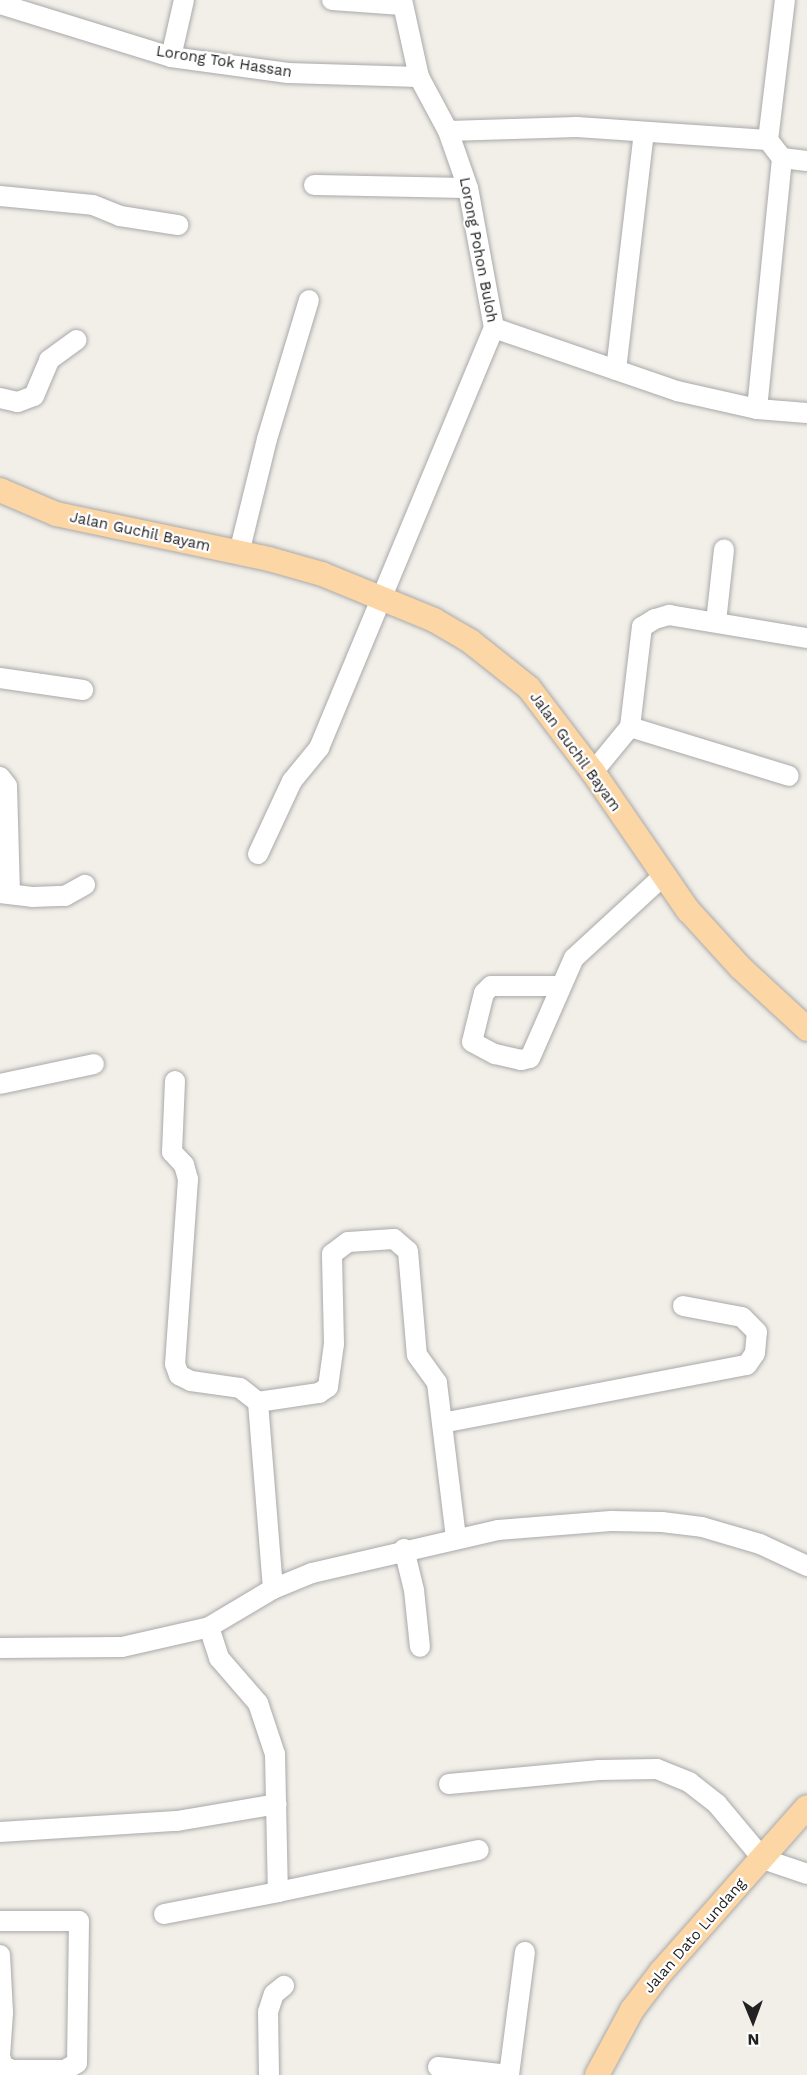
<!DOCTYPE html>
<html>
<head>
<meta charset="utf-8">
<style>
	body { margin:0 }
	#map { position:relative; width:807px; height:2075px; overflow:hidden; background:#f2efe9; font-family:"Work Sans",sans-serif }
	div>[style] { position:absolute }
	.roads { filter:drop-shadow(0 0 2px #a9a9a9) drop-shadow(0 0 2px #a9a9a9) }
	.minor>* { height:20px; margin:-10px; padding:0 10px; transform-origin:10px; border-radius:10px; background:#fff }
	.major>* { height:24px; margin:-12px; padding:0 12px; transform-origin:12px; border-radius:12px; background:#fcd6a4 }
	span { translate:-50% -50%; white-space:nowrap; text-align:center; line-height:1.15; -webkit-text-stroke:4.5px #fff; paint-order:stroke }
	.street-label { font-size:15px; color:#222 }
	.north { position:absolute; left:723px; top:1991px; width:60px; height:60px; -webkit-text-stroke:4px #fff; paint-order:stroke; rotate:179deg; font-size:16px; font-weight:700; line-height:24px; text-align:center; color:#222 }
	.north::after { content:''; display:block; margin:auto; width:21px; height:27px; background:#222; clip-path:polygon(50% 0,100% 100%,50% 72%,0 100%) }
</style>
</head>
<body>
<div id="map">
	<div class="roads">
		<div class="minor">
			<div style="left:332px;top:0;width:70px;rotate:4.1deg"></div>
			<div style="left:0;top:4px;width:179px;rotate:17.2deg"></div>
			<div style="left:171px;top:57px;width:118px;rotate:7.8deg"></div>
			<div style="left:288px;top:73px;width:131px;rotate:1.7deg"></div>
			<div style="left:171px;top:57px;width:58px;rotate:-77.2deg"></div>
			<div style="left:448px;top:131px;width:129px;rotate:-1.8deg"></div>
			<div style="left:577px;top:127px;width:191px;rotate:3.9deg"></div>
			<div style="left:782px;top:158px;width:25px;rotate:7deg"></div>
			<div style="left:314px;top:185px;width:154px;rotate:1.1deg"></div>
			<div style="left:0;top:196px;width:93px;rotate:5.5deg"></div>
			<div style="left:93px;top:205px;width:29px;rotate:22deg"></div>
			<div style="left:120px;top:216px;width:59px;rotate:8.8deg"></div>
			<div style="left:494px;top:328px;width:194px;rotate:19deg"></div>
			<div style="left:677px;top:391px;width:82px;rotate:12.7deg"></div>
			<div style="left:757px;top:409px;width:252px;rotate:-84.3deg"></div>
			<div style="left:782px;top:158px;width:23px;rotate:-128deg"></div>
			<div style="left:768px;top:140px;width:141px;rotate:-83.1deg"></div>
			<div style="left:616px;top:370px;width:239px;rotate:-83.3deg"></div>
			<div style="left:0;top:398px;width:18px;rotate:13deg"></div>
			<div style="left:18px;top:402px;width:17px;rotate:-21deg"></div>
			<div style="left:34px;top:396px;width:39px;rotate:-67deg"></div>
			<div style="left:49px;top:360px;width:34px;rotate:-36deg"></div>
			<div style="left:757px;top:409px;width:50px;rotate:4.6deg"></div>
			<div style="left:239px;top:553px;width:117px;rotate:-76.2deg"></div>
			<div style="left:267px;top:439px;width:145px;rotate:-73.2deg"></div>
			<div style="left:716px;top:622px;width:73px;rotate:-83.7deg"></div>
			<div style="left:0;top:678px;width:84px;rotate:8.2deg"></div>
			<div style="left:630px;top:727px;width:166px;rotate:17.1deg"></div>
			<div style="left:593px;top:772px;width:58px;rotate:-50.6deg"></div>
			<div style="left:630px;top:727px;width:101px;rotate:-83.2deg"></div>
			<div style="left:642px;top:627px;width:15px;rotate:-32deg"></div>
			<div style="left:655px;top:619px;width:15px;rotate:-16deg"></div>
			<div style="left:669px;top:615px;width:140px;rotate:9.5deg"></div>
			<div style="left:0;top:777px;width:11px;rotate:52deg"></div>
			<div style="left:7px;top:786px;width:108px;rotate:88.4deg"></div>
			<div style="left:258px;top:854px;width:81px;rotate:-65deg"></div>
			<div style="left:292px;top:781px;width:43px;rotate:-50.7deg"></div>
			<div style="left:319px;top:748px;width:455px;rotate:-67.4deg"></div>
			<div style="left:494px;top:328px;width:142px;rotate:-100.5deg"></div>
			<div style="left:468px;top:188px;width:60px;rotate:-109.3deg"></div>
			<div style="left:448px;top:131px;width:61px;rotate:-118.2deg"></div>
			<div style="left:419px;top:77px;width:79px;rotate:-102.4deg"></div>
			<div style="left:0;top:893px;width:32px;rotate:7deg"></div>
			<div style="left:32px;top:897px;width:33px;rotate:-2deg"></div>
			<div style="left:65px;top:896px;width:23px;rotate:-29deg"></div>
			<div style="left:560px;top:986px;width:69px;rotate:180deg"></div>
			<div style="left:491px;top:986px;width:10px;rotate:135deg"></div>
			<div style="left:484px;top:993px;width:50px;rotate:103.8deg"></div>
			<div style="left:472px;top:1042px;width:26px;rotate:28deg"></div>
			<div style="left:495px;top:1054px;width:27px;rotate:13deg"></div>
			<div style="left:521px;top:1060px;width:9px;rotate:-13deg"></div>
			<div style="left:530px;top:1058px;width:109px;rotate:-66.3deg"></div>
			<div style="left:574px;top:958px;width:120px;rotate:-42.6deg"></div>
			<div style="left:175px;top:1081px;width:71px;rotate:92.4deg"></div>
			<div style="left:172px;top:1152px;width:18px;rotate:47deg"></div>
			<div style="left:184px;top:1165px;width:15px;rotate:74deg"></div>
			<div style="left:188px;top:1179px;width:185px;rotate:94deg"></div>
			<div style="left:175px;top:1364px;width:12px;rotate:70deg"></div>
			<div style="left:179px;top:1375px;width:13px;rotate:27deg"></div>
			<div style="left:191px;top:1381px;width:49px;rotate:8.1deg"></div>
			<div style="left:240px;top:1388px;width:23px;rotate:38deg"></div>
			<div style="left:0;top:1084px;width:96px;rotate:-12deg"></div>
			<div style="left:442px;top:1423px;width:310px;rotate:-10.8deg"></div>
			<div style="left:747px;top:1365px;width:14px;rotate:-56deg"></div>
			<div style="left:755px;top:1353px;width:21px;rotate:-85deg"></div>
			<div style="left:757px;top:1332px;width:21px;rotate:-135deg"></div>
			<div style="left:742px;top:1317px;width:60px;rotate:-169.4deg"></div>
			<div style="left:404px;top:1549px;width:42px;rotate:76.3deg"></div>
			<div style="left:414px;top:1590px;width:57px;rotate:84deg"></div>
			<div style="left:273px;top:1589px;width:188px;rotate:-94.6deg"></div>
			<div style="left:258px;top:1402px;width:62px;rotate:-8.4deg"></div>
			<div style="left:319px;top:1393px;width:11px;rotate:-34deg"></div>
			<div style="left:328px;top:1387px;width:43px;rotate:-82.1deg"></div>
			<div style="left:334px;top:1344px;width:90px;rotate:-91.3deg"></div>
			<div style="left:332px;top:1254px;width:20px;rotate:-37deg"></div>
			<div style="left:348px;top:1242px;width:46px;rotate:-3.7deg"></div>
			<div style="left:394px;top:1239px;width:18px;rotate:41deg"></div>
			<div style="left:408px;top:1251px;width:104px;rotate:85.1deg"></div>
			<div style="left:417px;top:1355px;width:34px;rotate:54deg"></div>
			<div style="left:437px;top:1383px;width:155px;rotate:83deg"></div>
			<div style="left:209px;top:1627px;width:33px;rotate:72deg"></div>
			<div style="left:219px;top:1658px;width:60px;rotate:49.1deg"></div>
			<div style="left:258px;top:1703px;width:54px;rotate:71.6deg"></div>
			<div style="left:275px;top:1754px;width:138px;rotate:88.8deg"></div>
			<div style="left:278px;top:1892px;width:205px;rotate:-11.8deg"></div>
			<div style="left:0;top:1648px;width:122px;rotate:-0.5deg"></div>
			<div style="left:122px;top:1647px;width:89px;rotate:-12.9deg"></div>
			<div style="left:209px;top:1627px;width:74px;rotate:-30.7deg"></div>
			<div style="left:273px;top:1589px;width:42px;rotate:-22.3deg"></div>
			<div style="left:312px;top:1573px;width:191px;rotate:-13deg"></div>
			<div style="left:498px;top:1530px;width:113px;rotate:-4.6deg"></div>
			<div style="left:611px;top:1521px;width:51px;rotate:1.1deg"></div>
			<div style="left:662px;top:1522px;width:40px;rotate:7.1deg"></div>
			<div style="left:702px;top:1527px;width:60px;rotate:16.3deg"></div>
			<div style="left:760px;top:1544px;width:52px;rotate:25.1deg"></div>
			<div style="left:449px;top:1784px;width:151px;rotate:-5.3deg"></div>
			<div style="left:599px;top:1770px;width:58px;rotate:-1deg"></div>
			<div style="left:657px;top:1769px;width:35px;rotate:22deg"></div>
			<div style="left:689px;top:1782px;width:36px;rotate:38deg"></div>
			<div style="left:717px;top:1804px;width:72px;rotate:50.1deg"></div>
			<div style="left:763px;top:1859px;width:46px;rotate:18.8deg"></div>
			<div style="left:0;top:1832px;width:177px;rotate:-3.6deg"></div>
			<div style="left:177px;top:1821px;width:101px;rotate:-9.6deg"></div>
			<div style="left:164px;top:1914px;width:116px;rotate:-10.9deg"></div>
			<div style="left:0;top:1921px;width:79px"></div>
			<div style="left:79px;top:1921px;width:142px;rotate:90.8deg"></div>
			<div style="left:77px;top:2063px;width:14px;rotate:150deg"></div>
			<div style="left:65px;top:2070px;width:53px;rotate:180deg"></div>
			<div style="left:12px;top:2070px;width:10px;rotate:-156deg"></div>
			<div style="left:3px;top:2066px;width:10px;rotate:-107deg"></div>
			<div style="left:0;top:1955px;width:58px;rotate:87deg"></div>
			<div style="left:3px;top:2013px;width:43px;rotate:94deg"></div>
			<div style="left:438px;top:2067px;width:71px;rotate:6.4deg"></div>
			<div style="left:269px;top:2075px;width:63px;rotate:-90.9deg"></div>
			<div style="left:268px;top:2012px;width:19px;rotate:-72deg"></div>
			<div style="left:274px;top:1994px;width:13px;rotate:-39deg"></div>
			<div style="left:509px;top:2075px;width:124px;rotate:-82.6deg"></div>
		</div>
		<div class="major">
			<div style="left:0;top:490px;width:61px;rotate:23.2deg"></div>
			<div style="left:56px;top:514px;width:218px;rotate:11.9deg"></div>
			<div style="left:269px;top:559px;width:55px;rotate:15.8deg"></div>
			<div style="left:322px;top:574px;width:121px;rotate:22.3deg"></div>
			<div style="left:434px;top:620px;width:42px;rotate:30.3deg"></div>
			<div style="left:470px;top:641px;width:75px;rotate:38.5deg"></div>
			<div style="left:529px;top:688px;width:106px;rotate:52.7deg"></div>
			<div style="left:593px;top:772px;width:168px;rotate:55.5deg"></div>
			<div style="left:688px;top:910px;width:79px;rotate:47.6deg"></div>
			<div style="left:741px;top:968px;width:90px;rotate:42.7deg"></div>
			<div style="left:597px;top:2075px;width:74px;rotate:-61.7deg"></div>
			<div style="left:632px;top:2010px;width:48px;rotate:-52.7deg"></div>
			<div style="left:661px;top:1972px;width:220px;rotate:-48.5deg"></div>
		</div>
	</div>
	<div class="street-label">
		<span style="left:224px;top:62px;rotate:9deg">Lorong Tok Hassan</span>
		<span style="left:478px;top:250px;rotate:79deg">Lorong Pohon Buloh</span>
		<span style="left:140px;top:532px;rotate:12deg">Jalan Guchil Bayam</span>
		<span style="left:575px;top:752px;rotate:54deg">Jalan Guchil Bayam</span>
		<span style="left:695px;top:1936px;rotate:-49deg">Jalan Dato Lundang</span>
	</div>
	<div class="north">N</div>
</div>
</body>
</html>
